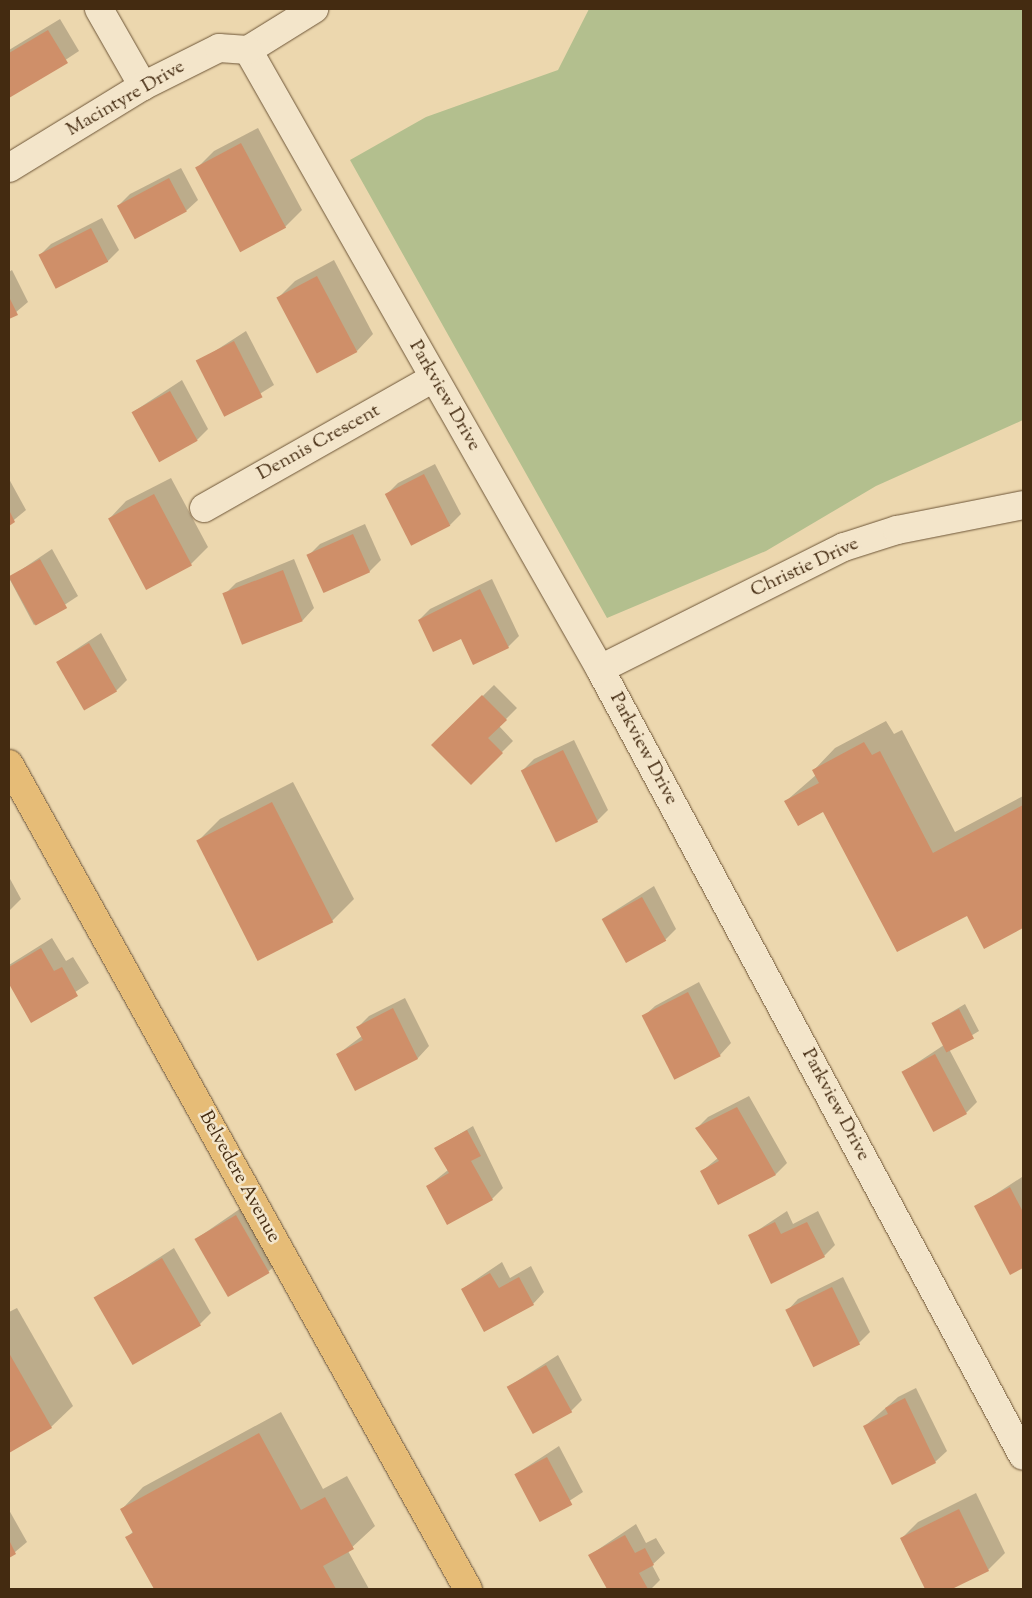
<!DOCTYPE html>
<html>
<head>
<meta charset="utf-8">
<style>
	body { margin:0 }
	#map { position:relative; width:1032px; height:1598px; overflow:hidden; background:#ecd7ae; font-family:"Sorts Mill Goudy",serif }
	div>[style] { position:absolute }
	.green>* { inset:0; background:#b3bf8e }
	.shadow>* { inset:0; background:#0003 }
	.building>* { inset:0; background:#cf8f69; transform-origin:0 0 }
	.roads { filter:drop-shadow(0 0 1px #6e5638) drop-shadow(0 0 1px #6e5638) }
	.minor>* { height:28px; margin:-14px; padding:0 14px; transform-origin:14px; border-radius:14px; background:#f3e5ca }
	.major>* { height:28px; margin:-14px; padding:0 14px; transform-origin:14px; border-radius:14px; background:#e6bc77 }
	span { translate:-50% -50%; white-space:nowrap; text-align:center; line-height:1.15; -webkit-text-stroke:5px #f3e5ca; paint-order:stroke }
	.street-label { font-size:19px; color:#442b11 }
	.frame { position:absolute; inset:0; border:10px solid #442b11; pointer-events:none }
</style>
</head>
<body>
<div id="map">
	<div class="green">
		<div style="clip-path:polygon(589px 9px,1023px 9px,1023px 420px,876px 486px,766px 551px,607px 618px,350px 160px,426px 117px,558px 70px)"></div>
	</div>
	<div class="shadow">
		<div style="clip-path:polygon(60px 19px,79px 51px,9px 97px,9px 50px)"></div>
		<div style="clip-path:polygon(258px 128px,302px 210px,285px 227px,197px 168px,214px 151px)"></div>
		<div style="clip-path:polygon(181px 168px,198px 200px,186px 211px,119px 205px,130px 194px)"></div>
		<div style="clip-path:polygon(102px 218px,119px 250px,108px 261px,40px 255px,51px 244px)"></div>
		<div style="clip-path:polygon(334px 260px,373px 334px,357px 351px,278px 298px,295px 281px)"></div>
		<div style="clip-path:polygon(12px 270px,28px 302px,9px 318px,9px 272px)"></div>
		<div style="clip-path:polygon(246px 331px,274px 385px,226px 415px,198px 362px)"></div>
		<div style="clip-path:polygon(182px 380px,208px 429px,197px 440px,133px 412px)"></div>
		<div style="clip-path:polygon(435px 464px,461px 514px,450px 525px,387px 494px,398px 483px)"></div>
		<div style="clip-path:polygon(171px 478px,208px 547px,191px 564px,110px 518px,126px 501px)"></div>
		<div style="clip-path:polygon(9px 479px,26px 510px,9px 524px)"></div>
		<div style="clip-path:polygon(365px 524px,381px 560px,370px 571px,324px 592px,308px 556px,320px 544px)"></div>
		<div style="clip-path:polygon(52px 549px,78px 596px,34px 625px,9px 578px)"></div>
		<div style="clip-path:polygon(294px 559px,314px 608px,303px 620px,244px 643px,225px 594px,236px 583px)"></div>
		<div style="clip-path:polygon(492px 579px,519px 636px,508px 647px,461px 637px,419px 620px,430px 609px)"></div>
		<div style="clip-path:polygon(101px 633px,127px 680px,116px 691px,57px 662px)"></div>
		<div style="clip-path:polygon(494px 685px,517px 708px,499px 726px,513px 741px,471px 783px,433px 745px)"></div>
		<div style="clip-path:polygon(886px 721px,894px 734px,902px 730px,955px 832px,1023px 796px,1023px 926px,985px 947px,967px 914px,824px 810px,786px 801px,816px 775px,814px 770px,835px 748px)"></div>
		<div style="clip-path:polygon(574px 740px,608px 810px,597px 821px,523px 770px,534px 759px)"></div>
		<div style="clip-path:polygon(293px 782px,354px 899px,332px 921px,198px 841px,220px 819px)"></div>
		<div style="clip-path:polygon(9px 877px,21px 899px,9px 911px)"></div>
		<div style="clip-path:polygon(654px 886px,676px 929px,665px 940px,602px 919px)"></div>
		<div style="clip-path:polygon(52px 938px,66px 961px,73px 957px,89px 983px,31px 1021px,9px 981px,9px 965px)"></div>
		<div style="clip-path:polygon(699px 982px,731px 1043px,720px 1055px,643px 1017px,655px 1006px)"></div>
		<div style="clip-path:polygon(405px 998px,429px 1046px,418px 1058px,355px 1089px,338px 1054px,362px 1036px,358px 1027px,369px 1016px)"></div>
		<div style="clip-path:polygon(965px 1004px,979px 1031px,949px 1049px,977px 1102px,966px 1113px,903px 1072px,944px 1045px,933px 1023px)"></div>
		<div style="clip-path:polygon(749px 1096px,787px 1163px,776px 1174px,702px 1171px,718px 1158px,697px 1128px,708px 1117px)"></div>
		<div style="clip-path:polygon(473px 1126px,503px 1188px,492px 1199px,428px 1186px,448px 1170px,436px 1148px)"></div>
		<div style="clip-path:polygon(1022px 1177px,1023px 1267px,1011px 1273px,976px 1207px)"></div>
		<div style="clip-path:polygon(247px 1204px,280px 1261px,268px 1272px,196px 1239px)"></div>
		<div style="clip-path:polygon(787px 1211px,793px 1224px,818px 1211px,835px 1245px,824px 1256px,749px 1236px)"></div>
		<div style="clip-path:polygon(174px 1248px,211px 1313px,200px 1324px,95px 1299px)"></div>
		<div style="clip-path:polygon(502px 1262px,510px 1278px,531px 1266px,544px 1292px,533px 1304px,462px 1289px)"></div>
		<div style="clip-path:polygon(843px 1277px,870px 1332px,859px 1343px,787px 1311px,798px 1299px)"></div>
		<div style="clip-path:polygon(17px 1308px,73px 1406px,51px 1427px,9px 1451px,9px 1312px)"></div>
		<div style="clip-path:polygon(558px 1355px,582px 1400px,571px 1411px,508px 1387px)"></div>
		<div style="clip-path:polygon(916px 1388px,947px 1451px,935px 1462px,865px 1426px,898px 1397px)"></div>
		<div style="clip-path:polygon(281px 1412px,323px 1489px,347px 1476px,375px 1526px,348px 1551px,369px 1589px,155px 1589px,127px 1537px,134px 1531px,122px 1509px,143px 1487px)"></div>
		<div style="clip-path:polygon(559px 1446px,583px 1492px,540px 1520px,516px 1474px)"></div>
		<div style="clip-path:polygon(976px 1493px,1005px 1553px,988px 1570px,949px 1589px,926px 1589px,901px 1539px,918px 1522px)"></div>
		<div style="clip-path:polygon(9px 1510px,27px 1542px,9px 1557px)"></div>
		<div style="clip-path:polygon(636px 1524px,646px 1543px,656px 1538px,665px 1553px,652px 1565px,660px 1580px,651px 1589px,608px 1589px,590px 1555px)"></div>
	</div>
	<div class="building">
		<div style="clip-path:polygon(48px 30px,68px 63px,9px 98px,9px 53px)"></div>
		<div style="left:241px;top:143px;width:96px;height:52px;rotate:62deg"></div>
		<div style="left:169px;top:178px;width:38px;height:59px;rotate:62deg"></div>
		<div style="left:91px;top:228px;width:38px;height:59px;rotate:63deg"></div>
		<div style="left:317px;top:276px;width:86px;height:46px;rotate:62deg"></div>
		<div style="clip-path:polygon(9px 297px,18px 315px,9px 319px)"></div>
		<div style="left:234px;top:341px;width:63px;height:43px;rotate:63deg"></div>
		<div style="left:170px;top:391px;width:57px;height:44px;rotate:61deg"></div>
		<div style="left:424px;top:474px;width:58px;height:44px;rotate:63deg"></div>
		<div style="left:154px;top:494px;width:81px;height:52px;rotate:62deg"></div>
		<div style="clip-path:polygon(9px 510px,15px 522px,9px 526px)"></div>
		<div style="left:353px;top:534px;width:42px;height:51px;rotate:66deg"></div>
		<div style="left:40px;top:559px;width:56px;height:36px;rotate:61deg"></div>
		<div style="left:283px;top:570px;width:55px;height:65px;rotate:69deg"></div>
		<div style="clip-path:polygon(480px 589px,509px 648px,473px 665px,461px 639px,433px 652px,418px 620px)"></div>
		<div style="left:89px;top:643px;width:56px;height:38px;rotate:60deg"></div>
		<div style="clip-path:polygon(482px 695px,507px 720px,488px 738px,503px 753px,471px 785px,431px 745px)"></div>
		<div style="clip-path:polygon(864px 742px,872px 755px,880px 751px,933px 853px,1023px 805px,1023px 928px,984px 949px,967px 916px,897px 952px,823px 812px,798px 826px,784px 801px,819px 783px,812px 770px)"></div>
		<div style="left:563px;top:750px;width:80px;height:47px;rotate:64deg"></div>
		<div style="left:272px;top:802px;width:135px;height:85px;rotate:63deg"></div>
		<div style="left:642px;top:897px;width:50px;height:46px;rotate:61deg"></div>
		<div style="clip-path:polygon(41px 948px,54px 971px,62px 967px,78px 996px,31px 1023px,9px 984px,9px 967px)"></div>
		<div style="left:688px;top:992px;width:72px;height:52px;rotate:63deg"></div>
		<div style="clip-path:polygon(393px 1008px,418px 1059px,355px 1091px,336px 1054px,363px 1040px,356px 1027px)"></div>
		<div style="left:959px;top:1009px;width:33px;height:31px;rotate:63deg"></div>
		<div style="left:935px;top:1054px;width:68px;height:38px;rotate:62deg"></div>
		<div style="clip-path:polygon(737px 1107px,776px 1175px,718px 1205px,700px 1171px,719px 1161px,695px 1128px)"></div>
		<div style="clip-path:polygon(467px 1130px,481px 1156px,471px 1161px,493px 1200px,447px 1225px,426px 1186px,449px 1173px,434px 1148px)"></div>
		<div style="clip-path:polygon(1010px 1187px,1023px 1212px,1023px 1268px,1010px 1275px,974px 1206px)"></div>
		<div style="left:236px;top:1215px;width:67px;height:48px;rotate:60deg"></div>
		<div style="clip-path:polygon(775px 1222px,781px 1234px,807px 1222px,825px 1257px,771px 1284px,748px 1235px)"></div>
		<div style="left:162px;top:1258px;width:78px;height:79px;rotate:60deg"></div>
		<div style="clip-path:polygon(490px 1273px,499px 1288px,519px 1277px,534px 1305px,484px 1332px,461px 1289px)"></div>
		<div style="left:832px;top:1287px;width:64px;height:52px;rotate:64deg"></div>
		<div style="clip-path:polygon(9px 1353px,52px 1428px,9px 1453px)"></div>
		<div style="left:546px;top:1365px;width:54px;height:45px;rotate:61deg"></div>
		<div style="clip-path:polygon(905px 1398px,936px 1463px,892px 1485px,863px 1426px,888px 1414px,885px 1408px)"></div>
		<div style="clip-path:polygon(259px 1433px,301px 1510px,325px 1497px,354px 1549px,323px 1566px,336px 1589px,154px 1589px,125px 1537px,133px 1533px,120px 1509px)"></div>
		<div style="left:547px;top:1457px;width:54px;height:37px;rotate:62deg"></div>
		<div style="clip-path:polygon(959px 1509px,989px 1571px,952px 1589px,925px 1589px,900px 1538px)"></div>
		<div style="clip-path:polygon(625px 1535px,635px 1553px,645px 1548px,654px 1565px,639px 1573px,648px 1589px,607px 1589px,588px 1555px)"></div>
		<div style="clip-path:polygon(9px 1540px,16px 1554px,9px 1558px)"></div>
	</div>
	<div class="roads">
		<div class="minor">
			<div style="left:99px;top:9px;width:89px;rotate:60.3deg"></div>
			<div style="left:248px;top:50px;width:712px;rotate:60.37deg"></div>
			<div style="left:600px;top:669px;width:893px;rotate:61.74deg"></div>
			<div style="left:248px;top:50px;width:78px;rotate:-31.8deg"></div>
			<div style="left:9px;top:168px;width:157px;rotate:-31.5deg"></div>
			<div style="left:143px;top:86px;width:85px;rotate:-26.6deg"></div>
			<div style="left:219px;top:48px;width:29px;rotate:4deg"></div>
			<div style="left:204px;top:508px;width:264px;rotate:-29.5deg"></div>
			<div style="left:600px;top:669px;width:273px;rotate:-26.6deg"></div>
			<div style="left:844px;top:547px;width:56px;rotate:-17.8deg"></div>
			<div style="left:897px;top:530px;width:128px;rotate:-11.2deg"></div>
		</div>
		<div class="major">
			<div style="left:9px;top:764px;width:944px;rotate:60.91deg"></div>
		</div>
	</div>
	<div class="street-label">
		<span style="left:126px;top:99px;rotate:-30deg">Macintyre Drive</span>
		<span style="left:444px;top:396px;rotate:60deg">Parkview Drive</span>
		<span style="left:319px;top:443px;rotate:-29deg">Dennis Crescent</span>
		<span style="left:805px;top:568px;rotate:-25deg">Christie Drive</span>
		<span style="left:643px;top:749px;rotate:62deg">Parkview Drive</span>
		<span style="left:835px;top:1105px;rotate:62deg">Parkview Drive</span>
		<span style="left:239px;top:1177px;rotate:61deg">Belvedere Avenue</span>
	</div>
	<div class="frame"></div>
</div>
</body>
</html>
